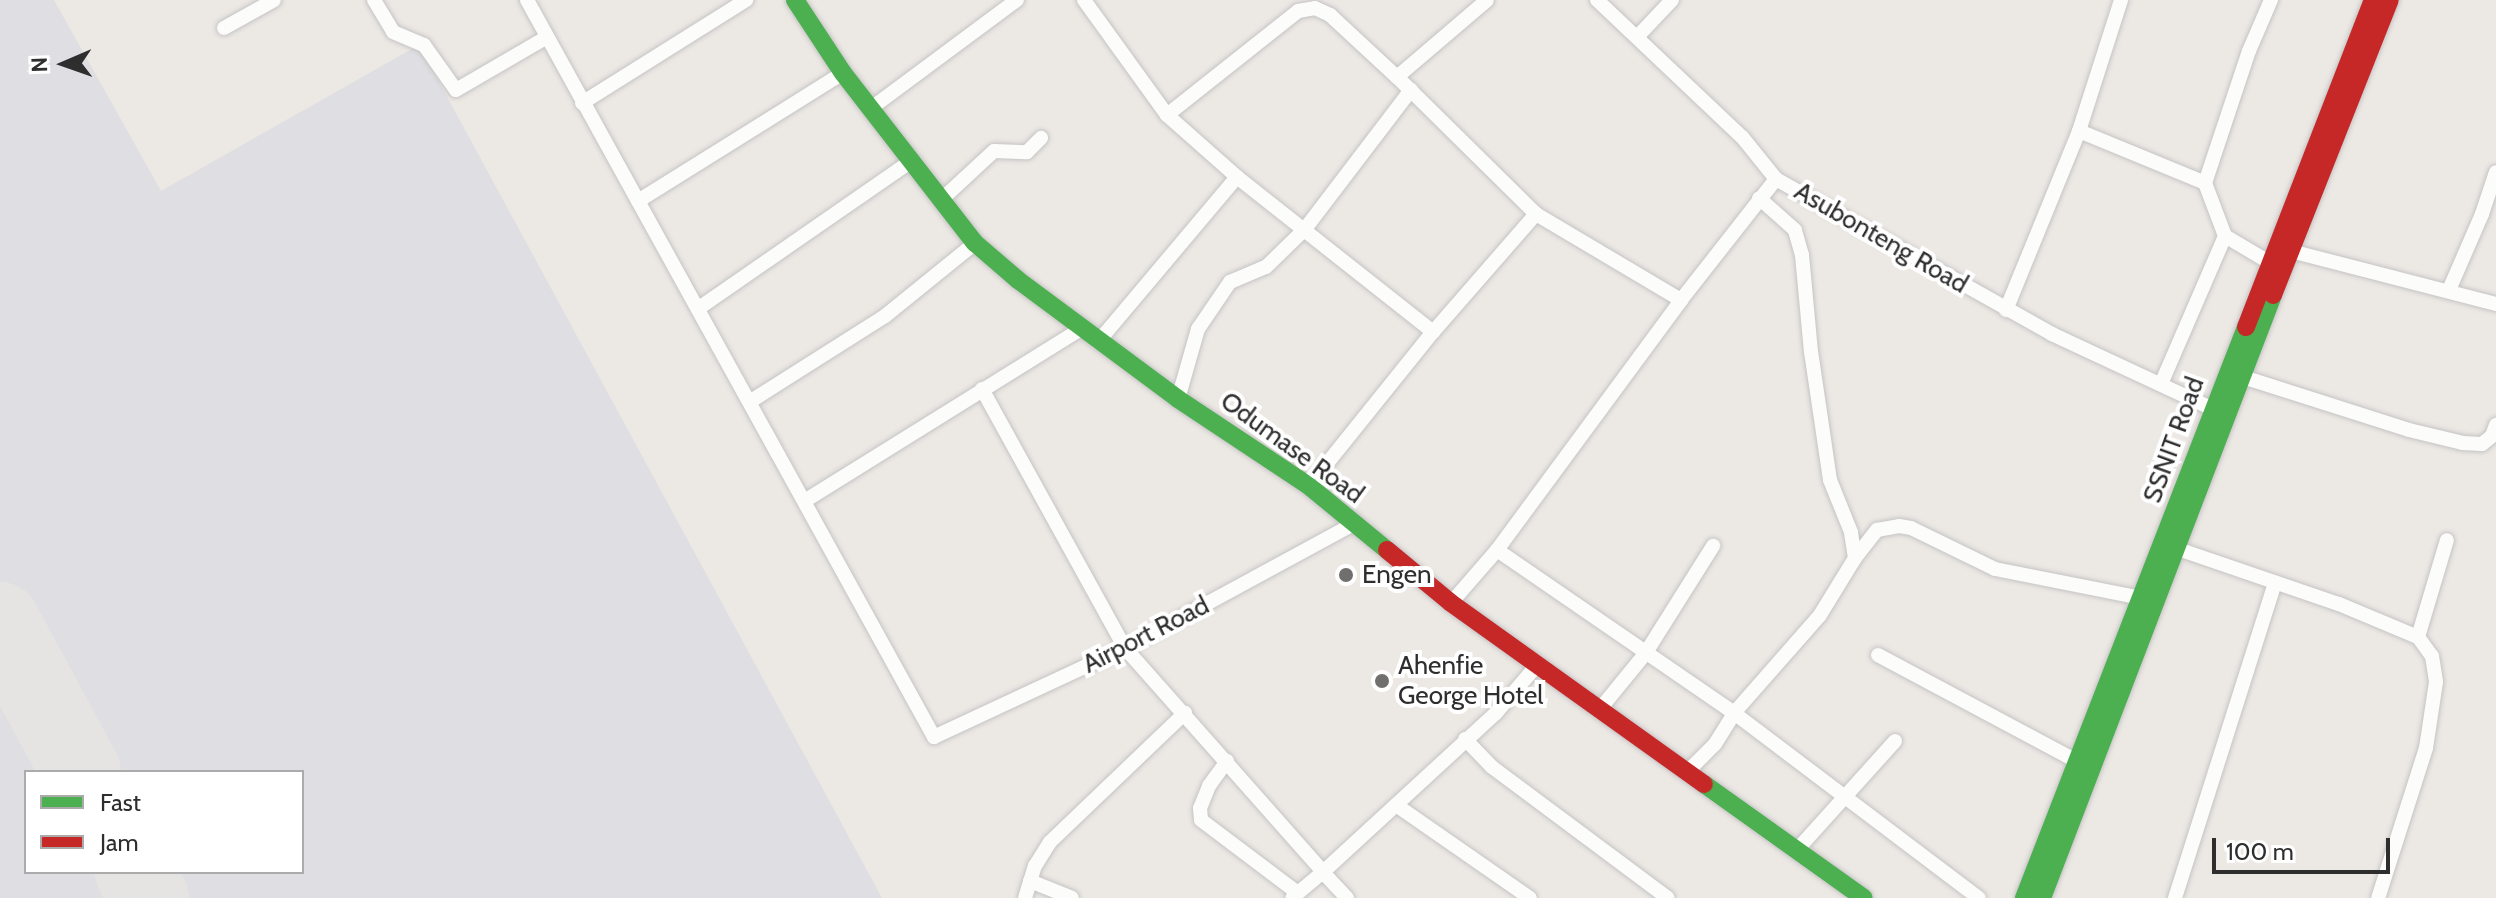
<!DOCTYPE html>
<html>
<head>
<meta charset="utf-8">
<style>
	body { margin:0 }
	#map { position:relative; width:2496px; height:898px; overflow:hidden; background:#ece8e4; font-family:Cabin,sans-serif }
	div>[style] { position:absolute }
	.airport>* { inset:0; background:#dfdee2 }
	.runway>* { height:80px; margin:-40px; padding:0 40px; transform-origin:40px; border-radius:40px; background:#e6e4e2 }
	.roads { filter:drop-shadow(0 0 2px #c5c4c5) drop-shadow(0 0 2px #c5c4c5) }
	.street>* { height:14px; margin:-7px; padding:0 7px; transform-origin:7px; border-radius:7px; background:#fcfcfb }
	.fast>* { height:18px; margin:-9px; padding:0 9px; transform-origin:9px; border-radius:9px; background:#4caf50 }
	.jam>* { height:18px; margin:-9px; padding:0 9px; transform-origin:9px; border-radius:9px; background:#c62828 }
	.dots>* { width:22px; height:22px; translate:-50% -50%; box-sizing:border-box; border:4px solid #fff; border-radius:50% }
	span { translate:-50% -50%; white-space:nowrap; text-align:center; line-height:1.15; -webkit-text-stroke:8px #fff; paint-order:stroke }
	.street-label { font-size:26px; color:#2e2e2e }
	.poi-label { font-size:26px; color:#2e2e2e }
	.left { translate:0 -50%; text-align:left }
	.legend { position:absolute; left:24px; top:770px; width:280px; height:104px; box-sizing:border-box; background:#fff; border:2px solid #ababab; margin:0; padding:10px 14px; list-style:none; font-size:24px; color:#2e2e2e }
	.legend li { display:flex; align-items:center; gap:16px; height:40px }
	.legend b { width:40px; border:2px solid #ababab }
	.north { position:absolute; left:24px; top:24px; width:80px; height:80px; -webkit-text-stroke:6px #fff; paint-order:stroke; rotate:268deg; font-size:22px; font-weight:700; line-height:32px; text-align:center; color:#2e2e2e }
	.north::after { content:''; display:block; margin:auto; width:28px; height:36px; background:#2e2e2e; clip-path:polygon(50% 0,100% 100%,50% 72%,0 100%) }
	.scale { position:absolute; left:2212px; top:838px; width:178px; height:36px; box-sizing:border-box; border:4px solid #2e2e2e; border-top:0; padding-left:10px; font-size:24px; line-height:28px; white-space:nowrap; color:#2e2e2e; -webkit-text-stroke:6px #fff; paint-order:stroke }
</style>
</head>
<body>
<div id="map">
	<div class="airport">
		<div style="clip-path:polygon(evenodd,0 0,54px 0,161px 191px,419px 45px,882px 898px,0 898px,0 0,26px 772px,302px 772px,302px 872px,26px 872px,26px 772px)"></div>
	</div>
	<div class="runway">
		<div style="left:0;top:622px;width:170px;rotate:61.6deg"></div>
		<div style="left:135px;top:872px;width:30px;rotate:62deg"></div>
	</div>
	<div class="roads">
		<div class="street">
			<div style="left:374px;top:0;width:37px;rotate:59deg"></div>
			<div style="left:393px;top:32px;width:34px;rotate:23deg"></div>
			<div style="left:424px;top:45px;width:55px;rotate:54.6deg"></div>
			<div style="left:456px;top:90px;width:105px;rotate:-30.2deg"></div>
			<div style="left:527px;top:0;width:842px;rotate:61.09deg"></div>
			<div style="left:934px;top:737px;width:211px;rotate:-25deg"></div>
			<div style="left:1125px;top:648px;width:260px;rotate:-28.5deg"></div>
			<div style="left:1084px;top:0;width:142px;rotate:54.2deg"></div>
			<div style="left:1167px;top:115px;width:94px;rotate:41.5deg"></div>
			<div style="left:1237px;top:177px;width:250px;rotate:38.3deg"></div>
			<div style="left:1597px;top:0;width:201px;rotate:43.4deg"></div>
			<div style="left:1743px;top:138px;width:53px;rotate:51.2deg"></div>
			<div style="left:1776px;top:179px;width:317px;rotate:29.3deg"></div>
			<div style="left:2052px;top:334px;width:178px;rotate:25deg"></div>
			<div style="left:224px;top:28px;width:57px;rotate:-29.2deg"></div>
			<div style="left:1637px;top:37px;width:51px;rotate:-46.6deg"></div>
			<div style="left:1397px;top:77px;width:118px;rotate:-40.5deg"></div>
			<div style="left:582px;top:103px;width:194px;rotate:-32.1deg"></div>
			<div style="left:870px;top:109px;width:183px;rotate:-36.6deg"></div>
			<div style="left:1167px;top:115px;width:167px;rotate:-38.4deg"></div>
			<div style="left:1298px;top:11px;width:17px;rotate:-10deg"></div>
			<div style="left:1315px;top:8px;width:17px;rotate:25deg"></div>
			<div style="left:1330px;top:15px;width:91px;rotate:42.8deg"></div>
			<div style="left:1397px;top:77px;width:195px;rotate:44.6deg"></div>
			<div style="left:2079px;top:131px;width:136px;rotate:22.4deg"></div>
			<div style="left:2205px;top:183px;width:57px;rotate:69.3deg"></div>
			<div style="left:2225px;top:236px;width:51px;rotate:30.6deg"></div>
			<div style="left:2205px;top:183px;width:139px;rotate:-71.6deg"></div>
			<div style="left:2249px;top:51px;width:56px;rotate:-66.7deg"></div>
			<div style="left:941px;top:200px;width:72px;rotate:-42.8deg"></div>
			<div style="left:994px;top:151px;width:33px;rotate:2deg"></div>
			<div style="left:1027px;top:152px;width:20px;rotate:-45deg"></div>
			<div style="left:638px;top:201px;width:242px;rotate:-32deg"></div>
			<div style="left:2283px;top:249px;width:220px;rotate:14.5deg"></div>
			<div style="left:2449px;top:290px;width:83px;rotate:-66.5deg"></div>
			<div style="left:2482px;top:214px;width:44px;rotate:-71.6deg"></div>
			<div style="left:699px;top:308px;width:258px;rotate:-34.7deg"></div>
			<div style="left:2006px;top:310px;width:193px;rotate:-67.8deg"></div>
			<div style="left:2079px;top:131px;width:138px;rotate:-72.2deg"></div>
			<div style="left:1098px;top:342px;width:216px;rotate:-49.9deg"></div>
			<div style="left:2243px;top:377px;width:174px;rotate:17.7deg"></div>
			<div style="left:2409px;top:430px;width:56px;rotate:13.5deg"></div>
			<div style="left:2463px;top:443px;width:19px;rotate:3deg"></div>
			<div style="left:2482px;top:444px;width:13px;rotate:-39deg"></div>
			<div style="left:2492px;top:436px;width:12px;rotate:-70deg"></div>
			<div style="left:2161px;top:384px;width:161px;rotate:-66.6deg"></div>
			<div style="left:982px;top:389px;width:296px;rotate:61.1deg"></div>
			<div style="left:1125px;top:648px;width:299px;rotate:48.5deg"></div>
			<div style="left:1323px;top:872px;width:40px;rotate:140deg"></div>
			<div style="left:1178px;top:399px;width:73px;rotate:-74.1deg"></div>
			<div style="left:1198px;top:329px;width:57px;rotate:-55.8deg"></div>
			<div style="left:1230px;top:282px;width:39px;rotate:-23deg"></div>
			<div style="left:1266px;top:267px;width:54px;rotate:-44.3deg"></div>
			<div style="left:1305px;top:229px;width:175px;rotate:-52.7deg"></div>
			<div style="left:751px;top:401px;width:159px;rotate:-32.4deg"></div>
			<div style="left:885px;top:316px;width:116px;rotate:-39deg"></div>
			<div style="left:1309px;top:486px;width:198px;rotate:-51.2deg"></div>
			<div style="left:1433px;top:332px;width:157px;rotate:-48.9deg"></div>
			<div style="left:1536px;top:214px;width:169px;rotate:30.7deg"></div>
			<div style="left:1681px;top:300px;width:154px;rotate:-51.9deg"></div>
			<div style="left:806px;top:500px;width:324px;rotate:-31.9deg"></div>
			<div style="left:2178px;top:549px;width:170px;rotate:18.9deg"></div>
			<div style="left:2339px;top:604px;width:86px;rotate:22.7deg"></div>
			<div style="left:2418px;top:637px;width:24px;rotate:54deg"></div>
			<div style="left:2432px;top:656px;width:26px;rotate:81deg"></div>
			<div style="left:2436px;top:682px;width:67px;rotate:98.6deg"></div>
			<div style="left:2426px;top:748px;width:157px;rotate:107.7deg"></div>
			<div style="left:1497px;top:550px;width:288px;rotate:34.5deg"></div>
			<div style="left:1734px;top:713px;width:307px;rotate:37.1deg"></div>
			<div style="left:1855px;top:558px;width:36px;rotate:-52deg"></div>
			<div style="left:1877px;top:530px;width:22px;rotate:-10deg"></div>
			<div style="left:1899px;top:526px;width:12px;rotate:9deg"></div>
			<div style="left:1911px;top:528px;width:93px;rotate:26deg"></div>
			<div style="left:1995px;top:569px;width:150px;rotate:11.2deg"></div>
			<div style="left:1451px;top:603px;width:70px;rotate:-49deg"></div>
			<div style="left:1497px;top:550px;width:310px;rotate:-53.6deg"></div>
			<div style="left:2418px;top:637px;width:101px;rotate:-73.4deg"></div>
			<div style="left:1878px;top:655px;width:227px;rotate:28.1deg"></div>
			<div style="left:1600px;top:709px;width:71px;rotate:-50.7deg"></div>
			<div style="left:1645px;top:654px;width:128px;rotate:-57.8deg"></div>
			<div style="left:1465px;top:739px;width:39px;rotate:46deg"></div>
			<div style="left:1492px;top:767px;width:219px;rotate:36.7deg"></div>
			<div style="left:1227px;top:761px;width:31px;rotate:126deg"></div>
			<div style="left:1209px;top:786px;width:24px;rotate:112deg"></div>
			<div style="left:1200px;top:808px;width:12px;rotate:85deg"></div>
			<div style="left:1201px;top:820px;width:121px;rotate:37deg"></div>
			<div style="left:1688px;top:771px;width:38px;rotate:-45deg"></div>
			<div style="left:1715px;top:744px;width:36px;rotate:-58deg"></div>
			<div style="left:1734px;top:713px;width:130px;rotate:-48.7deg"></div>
			<div style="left:1820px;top:615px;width:67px;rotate:-58.4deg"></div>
			<div style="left:1855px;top:558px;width:26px;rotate:-99deg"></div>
			<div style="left:1851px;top:532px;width:56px;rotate:-112deg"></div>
			<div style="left:1830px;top:480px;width:129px;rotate:-98.4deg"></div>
			<div style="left:1811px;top:352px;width:97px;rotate:-95.3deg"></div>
			<div style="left:1802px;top:255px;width:26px;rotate:-106deg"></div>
			<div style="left:1795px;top:230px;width:48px;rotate:-138.4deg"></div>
			<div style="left:1396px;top:805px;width:163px;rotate:34.8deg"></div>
			<div style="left:1796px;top:851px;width:148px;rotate:-48deg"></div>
			<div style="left:1030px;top:881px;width:45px;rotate:22deg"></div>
			<div style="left:1025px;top:898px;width:34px;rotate:-73deg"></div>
			<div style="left:1035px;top:866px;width:28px;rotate:-58deg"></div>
			<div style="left:1050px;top:842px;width:187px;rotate:-43.7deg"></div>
			<div style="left:1347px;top:898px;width:35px;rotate:-133deg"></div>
			<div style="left:1323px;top:872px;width:235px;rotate:-42.6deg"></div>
			<div style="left:1496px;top:713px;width:65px;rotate:-49.4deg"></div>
			<div style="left:2175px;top:898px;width:331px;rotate:-72.4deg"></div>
		</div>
		<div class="fast">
			<div style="left:795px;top:0;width:87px;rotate:56.7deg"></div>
			<div style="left:843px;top:73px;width:215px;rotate:52.2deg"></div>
			<div style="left:975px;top:243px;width:57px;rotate:40.7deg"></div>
			<div style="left:1018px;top:280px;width:199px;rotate:36.6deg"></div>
			<div style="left:1178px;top:399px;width:157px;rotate:33.6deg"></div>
			<div style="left:1309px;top:486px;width:101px;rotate:39.4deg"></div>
			<div style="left:1704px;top:784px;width:196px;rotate:35.5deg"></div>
			<div style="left:2024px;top:898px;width:613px;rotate:-68.75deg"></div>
			<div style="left:2042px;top:898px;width:646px;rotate:-69.04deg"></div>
		</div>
		<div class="jam">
			<div style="left:2273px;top:295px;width:317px;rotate:-68.4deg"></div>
			<div style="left:2246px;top:327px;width:351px;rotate:-68.8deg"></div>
			<div style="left:1387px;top:550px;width:83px;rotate:39.6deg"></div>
			<div style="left:1451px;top:603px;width:311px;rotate:35.6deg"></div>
		</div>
	</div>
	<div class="dots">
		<div style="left:1346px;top:575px;background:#706f6e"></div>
		<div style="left:1382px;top:681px;background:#706f6e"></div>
	</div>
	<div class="street-label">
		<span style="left:1881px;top:238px;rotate:30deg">Asubonteng Road</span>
		<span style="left:2174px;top:440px;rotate:-70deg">SSNIT Road</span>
		<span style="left:1292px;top:448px;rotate:36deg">Odumase Road</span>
		<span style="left:1146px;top:635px;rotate:-27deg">Airport Road</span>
	</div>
	<div class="poi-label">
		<span class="left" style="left:1362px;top:575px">Engen</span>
		<span class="left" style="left:1398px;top:681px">Ahenfie<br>George Hotel</span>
	</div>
	<ul class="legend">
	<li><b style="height:10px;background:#4caf50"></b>Fast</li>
	<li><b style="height:10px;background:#c62828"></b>Jam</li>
	</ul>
	<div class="north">N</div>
	<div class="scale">100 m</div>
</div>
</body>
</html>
